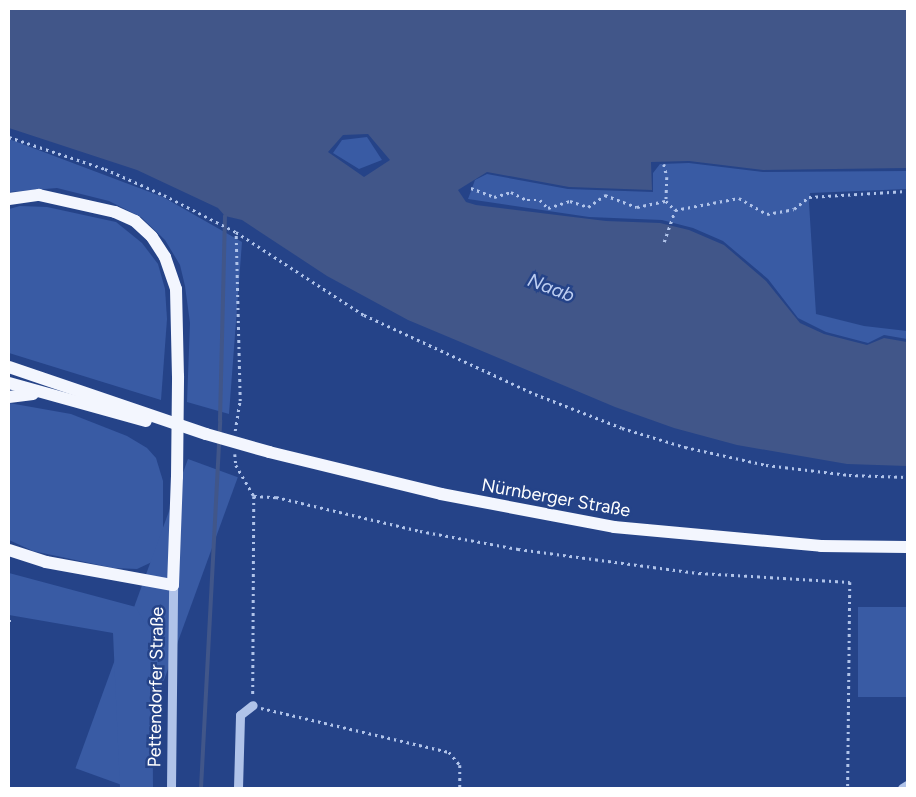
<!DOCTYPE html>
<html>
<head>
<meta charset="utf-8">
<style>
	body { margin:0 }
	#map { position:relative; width:916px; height:797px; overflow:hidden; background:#254388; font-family:Figtree,sans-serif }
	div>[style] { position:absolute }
	.green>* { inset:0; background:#395ba4; transform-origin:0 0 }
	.water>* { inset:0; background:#415689 }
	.stream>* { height:4px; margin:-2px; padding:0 2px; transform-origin:2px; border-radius:2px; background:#415689 }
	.path>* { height:2.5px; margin-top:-1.25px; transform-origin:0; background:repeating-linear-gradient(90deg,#b0c3e9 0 2.5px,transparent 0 6.5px) }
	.minor>* { height:9px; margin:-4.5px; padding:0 4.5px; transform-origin:4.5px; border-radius:4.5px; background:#b0c3e9 }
	.major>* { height:12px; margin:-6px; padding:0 6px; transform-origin:6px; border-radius:6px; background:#f3f6fe }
	.major-bridge>* { height:12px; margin:-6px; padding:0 6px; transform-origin:6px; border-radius:6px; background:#f3f6fe }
	span { translate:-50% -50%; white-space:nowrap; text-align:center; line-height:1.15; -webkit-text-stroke:5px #254388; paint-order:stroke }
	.street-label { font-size:18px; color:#fff }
	.water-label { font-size:19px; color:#bccdf0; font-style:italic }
	.frame { position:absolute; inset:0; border:10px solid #fff; pointer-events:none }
</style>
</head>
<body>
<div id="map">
	<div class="green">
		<div style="clip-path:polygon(367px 137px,382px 160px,359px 169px,333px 153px,342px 140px)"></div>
		<div style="clip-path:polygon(9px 139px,163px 197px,242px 242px,229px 414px,187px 402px,190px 323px,185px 286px,180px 265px,165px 240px,141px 217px,109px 201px,57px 188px,9px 192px)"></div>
		<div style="clip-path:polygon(689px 163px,763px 172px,907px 171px,907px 189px,810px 193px,809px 203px,816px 314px,864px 326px,907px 331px,907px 339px,884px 335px,868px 343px,826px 332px,798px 318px,768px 279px,723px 241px,693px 228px,662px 220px,589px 217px,468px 199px,475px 180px,487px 174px,568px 189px,653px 192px,653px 173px,660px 164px)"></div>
		<div style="clip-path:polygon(20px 206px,47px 207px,116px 222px,142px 243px,158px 264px,165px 289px,167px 319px,161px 400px,9px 353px,9px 209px)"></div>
		<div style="clip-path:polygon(9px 403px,71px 414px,127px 436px,147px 448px,156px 458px,163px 481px,163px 545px,152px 562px,137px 569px,113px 568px,33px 551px,9px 540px)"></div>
		<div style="left:188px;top:459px;width:53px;height:329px;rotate:20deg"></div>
		<div style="clip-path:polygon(9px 573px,136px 607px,152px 637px,153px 788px,120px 788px,113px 633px,9px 615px)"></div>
		<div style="left:907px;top:607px;width:90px;height:49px;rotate:90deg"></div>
	</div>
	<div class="water">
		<div style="clip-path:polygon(evenodd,9px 9px,907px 9px,907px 168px,763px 170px,689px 161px,651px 162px,652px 190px,569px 187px,487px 172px,458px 190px,466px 202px,476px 205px,606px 221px,660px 223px,689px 230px,724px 245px,766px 281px,800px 323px,824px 334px,867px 345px,884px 338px,907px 342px,907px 466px,847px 464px,737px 445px,674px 428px,615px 407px,408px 320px,327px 276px,242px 220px,225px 216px,218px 208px,137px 170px,9px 128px,9px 9px,368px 134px,390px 160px,364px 177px,328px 152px,343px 135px,368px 134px)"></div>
	</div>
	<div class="stream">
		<div style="left:201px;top:788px;width:368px;rotate:-87deg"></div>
		<div style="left:220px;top:420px;width:204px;rotate:-88.6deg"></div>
	</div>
	<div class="path">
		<div style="left:9px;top:137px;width:101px;rotate:18.4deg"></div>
		<div style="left:105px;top:169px;width:64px;rotate:23.8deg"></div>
		<div style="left:164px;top:195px;width:81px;rotate:27.2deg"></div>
		<div style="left:236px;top:232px;width:153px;rotate:33deg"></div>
		<div style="left:364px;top:315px;width:188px;rotate:24.8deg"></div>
		<div style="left:535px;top:394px;width:93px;rotate:21.3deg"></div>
		<div style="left:622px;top:428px;width:66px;rotate:16.8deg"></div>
		<div style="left:685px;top:447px;width:83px;rotate:12.5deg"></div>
		<div style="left:766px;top:465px;width:84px;rotate:6.9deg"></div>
		<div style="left:849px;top:475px;width:58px;rotate:2deg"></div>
		<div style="left:664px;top:164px;width:13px;rotate:77deg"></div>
		<div style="left:667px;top:177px;width:24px;rotate:92deg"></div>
		<div style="left:471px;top:188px;width:25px;rotate:21deg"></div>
		<div style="left:494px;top:197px;width:18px;rotate:-16deg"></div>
		<div style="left:511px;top:192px;width:18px;rotate:27deg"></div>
		<div style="left:527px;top:200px;width:13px"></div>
		<div style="left:540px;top:200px;width:11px;rotate:45deg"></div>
		<div style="left:548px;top:208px;width:23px;rotate:-18deg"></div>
		<div style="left:570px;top:201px;width:19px;rotate:18deg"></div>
		<div style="left:588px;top:207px;width:21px;rotate:-35deg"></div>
		<div style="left:605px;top:195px;width:34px;rotate:21deg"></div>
		<div style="left:637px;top:207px;width:30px;rotate:-12deg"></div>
		<div style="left:666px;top:201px;width:13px;rotate:45deg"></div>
		<div style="left:675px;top:210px;width:65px;rotate:-10.6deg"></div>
		<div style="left:739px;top:198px;width:32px;rotate:30deg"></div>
		<div style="left:767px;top:214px;width:27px;rotate:-10deg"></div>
		<div style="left:794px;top:209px;width:19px;rotate:-39deg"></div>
		<div style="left:809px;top:197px;width:98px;rotate:-3.5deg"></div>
		<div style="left:664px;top:242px;width:34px;rotate:-71deg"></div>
		<div style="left:235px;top:431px;width:30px;rotate:-81deg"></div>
		<div style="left:240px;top:401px;width:169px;rotate:-91.4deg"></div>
		<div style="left:235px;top:454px;width:11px;rotate:85deg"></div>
		<div style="left:236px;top:465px;width:36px;rotate:60deg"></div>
		<div style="left:254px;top:496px;width:200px;rotate:90.3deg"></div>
		<div style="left:254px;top:496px;width:22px;rotate:3deg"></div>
		<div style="left:276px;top:497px;width:148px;rotate:13.3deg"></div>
		<div style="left:420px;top:531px;width:100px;rotate:10.4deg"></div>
		<div style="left:518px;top:549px;width:183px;rotate:7.6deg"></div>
		<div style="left:699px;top:573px;width:151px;rotate:3.4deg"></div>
		<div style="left:850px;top:582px;width:206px;rotate:90.6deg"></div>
		<div style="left:9px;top:621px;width:3px"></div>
		<div style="left:261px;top:708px;width:193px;rotate:13.2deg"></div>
		<div style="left:449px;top:752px;width:17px;rotate:50deg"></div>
		<div style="left:460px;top:765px;width:23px;rotate:90deg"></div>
	</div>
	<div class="minor">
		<div style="left:171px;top:788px;width:203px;rotate:-89.4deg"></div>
		<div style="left:238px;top:788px;width:73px;rotate:-88.4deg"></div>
		<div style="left:240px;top:715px;width:16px;rotate:-38deg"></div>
		<div style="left:902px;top:788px;width:6px;rotate:-31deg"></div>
	</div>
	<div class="major">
		<div style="left:9px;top:199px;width:30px;rotate:-8deg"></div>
		<div style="left:39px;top:195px;width:78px;rotate:12.6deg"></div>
		<div style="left:115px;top:212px;width:22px;rotate:24deg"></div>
		<div style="left:135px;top:221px;width:23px;rotate:43deg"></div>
		<div style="left:152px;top:237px;width:24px;rotate:57deg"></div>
		<div style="left:165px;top:257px;width:34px;rotate:71deg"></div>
		<div style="left:176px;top:289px;width:87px;rotate:88.7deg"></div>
		<div style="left:9px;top:367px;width:208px;rotate:18.8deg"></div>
		<div style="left:9px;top:383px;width:142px;rotate:15.5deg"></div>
		<div style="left:9px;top:397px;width:24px;rotate:-7deg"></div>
		<div style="left:269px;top:452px;width:177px;rotate:13.7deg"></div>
		<div style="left:441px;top:494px;width:176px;rotate:10.8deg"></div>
		<div style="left:614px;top:527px;width:208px;rotate:5.2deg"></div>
		<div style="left:821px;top:546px;width:86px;rotate:0.7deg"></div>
		<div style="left:9px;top:550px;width:39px;rotate:18deg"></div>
		<div style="left:46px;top:562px;width:129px;rotate:10.3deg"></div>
		<div style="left:173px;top:585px;width:108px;rotate:-87.9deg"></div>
	</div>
	<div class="major-bridge">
		<div style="left:206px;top:434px;width:66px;rotate:15.9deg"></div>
		<div style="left:177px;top:477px;width:101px;rotate:-89.4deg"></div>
	</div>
	<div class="street-label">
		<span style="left:556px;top:498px;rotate:10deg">Nürnberger Straße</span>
		<span style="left:156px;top:687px;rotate:-89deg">Pettendorfer Straße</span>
	</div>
	<div class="water-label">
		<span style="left:551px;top:288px;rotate:21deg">Naab</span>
	</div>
	<div class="frame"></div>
</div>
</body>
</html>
